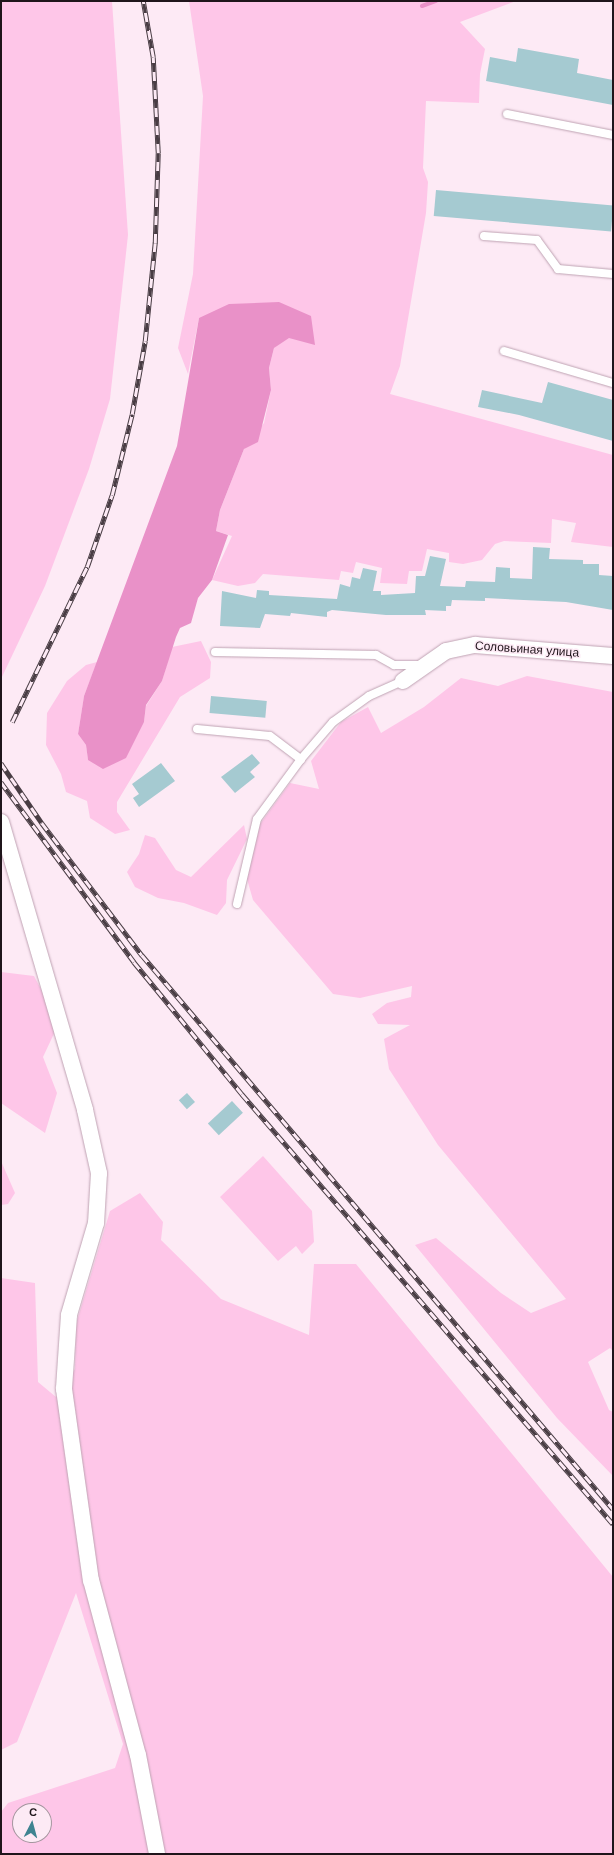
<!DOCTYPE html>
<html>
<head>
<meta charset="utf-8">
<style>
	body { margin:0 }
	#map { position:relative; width:614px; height:1855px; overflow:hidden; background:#fdeaf5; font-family:Helvetica,sans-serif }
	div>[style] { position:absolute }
	.green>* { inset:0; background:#fec6e8 }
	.water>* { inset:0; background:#e991c8 }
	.stream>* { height:4px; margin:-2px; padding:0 2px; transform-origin:2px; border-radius:2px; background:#e991c8 }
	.building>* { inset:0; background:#a5cad1; transform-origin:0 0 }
	.roads { filter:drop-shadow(0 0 1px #bfa3b3) drop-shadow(0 0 1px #bfa3b3) }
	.service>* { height:8px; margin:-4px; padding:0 4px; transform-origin:4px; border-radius:4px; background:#fff }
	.minor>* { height:16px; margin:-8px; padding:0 8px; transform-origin:8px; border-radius:8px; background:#fff }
	.rail>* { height:4.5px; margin-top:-2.25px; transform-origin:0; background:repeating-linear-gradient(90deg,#fdeaf5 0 9px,#493d44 0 18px); box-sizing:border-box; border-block:1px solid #493d44 }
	span { translate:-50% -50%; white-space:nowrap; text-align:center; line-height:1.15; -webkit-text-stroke:3px #fdeaf5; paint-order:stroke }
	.street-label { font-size:12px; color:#1f151b }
	.frame { position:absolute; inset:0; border:2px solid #1f151b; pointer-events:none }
	.north { position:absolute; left:12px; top:1803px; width:40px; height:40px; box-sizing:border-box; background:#fdeaf5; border:1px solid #a4959e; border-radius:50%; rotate:6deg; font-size:11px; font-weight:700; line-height:16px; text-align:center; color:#1f151b }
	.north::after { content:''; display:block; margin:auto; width:14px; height:18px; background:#3f8491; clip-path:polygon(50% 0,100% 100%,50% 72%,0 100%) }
</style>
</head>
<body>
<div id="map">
	<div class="green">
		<div style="clip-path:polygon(1px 1px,112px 1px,128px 235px,110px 399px,89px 469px,45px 586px,1px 679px)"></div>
		<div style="clip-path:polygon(189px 1px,516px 1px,460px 22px,485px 49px,480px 74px,479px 103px,426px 101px,423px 168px,428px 182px,426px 213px,400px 366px,390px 394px,613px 455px,613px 547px,571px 542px,576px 523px,552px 519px,551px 543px,504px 541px,495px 544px,482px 560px,463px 564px,449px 562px,449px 553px,427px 549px,422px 571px,409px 571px,407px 584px,380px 583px,382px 568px,356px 562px,353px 573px,341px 571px,339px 580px,263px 574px,255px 583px,238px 586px,212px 580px,232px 536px,216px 531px,220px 510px,244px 449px,264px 423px,271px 390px,269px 368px,274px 348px,311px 316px,199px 318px,188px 374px,178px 348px,193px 274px,203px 96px)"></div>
		<div style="clip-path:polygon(201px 641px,211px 662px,210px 678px,180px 697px,117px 802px,117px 812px,130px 830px,115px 834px,90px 818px,87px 801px,66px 792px,61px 774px,46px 745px,47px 713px,67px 681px,86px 665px,97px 662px,84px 696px,78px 734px,86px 745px,88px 760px,144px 722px,146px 706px,162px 681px,172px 647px)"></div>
		<div style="clip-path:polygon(527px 676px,613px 692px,613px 1351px,610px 1348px,588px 1362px,609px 1410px,613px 1412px,613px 1476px,557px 1418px,415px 1245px,436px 1238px,501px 1293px,531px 1313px,566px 1299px,438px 1145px,389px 1069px,384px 1039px,410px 1025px,378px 1024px,372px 1014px,387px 1003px,411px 997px,412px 986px,360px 998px,333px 994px,253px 900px,247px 879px,260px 824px,290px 783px,319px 789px,311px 761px,341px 722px,368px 707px,381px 733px,424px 707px,461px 678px,498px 686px)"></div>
		<div style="clip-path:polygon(244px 825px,247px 839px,227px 880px,226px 903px,217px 915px,184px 903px,158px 898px,135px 887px,127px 872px,139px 854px,145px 835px,155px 838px,176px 870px,191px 877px)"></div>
		<div style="clip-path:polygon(1px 972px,34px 976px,59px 1023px,43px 1057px,57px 1093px,45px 1133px,1px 1103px)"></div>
		<div style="clip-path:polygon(263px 1156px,312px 1211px,314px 1242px,302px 1254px,296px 1246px,278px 1261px,220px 1197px)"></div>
		<div style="clip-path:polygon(1px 1161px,15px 1193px,8px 1204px,1px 1205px)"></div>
		<div style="clip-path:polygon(evenodd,140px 1193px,163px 1222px,161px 1240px,221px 1299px,309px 1335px,314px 1264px,356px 1264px,613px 1577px,613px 1854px,1px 1854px,1px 1812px,8px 1803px,115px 1768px,123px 1744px,76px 1593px,17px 1742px,1px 1750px,1px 1278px,35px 1283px,38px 1382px,56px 1397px,75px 1369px,76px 1324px,110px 1211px,140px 1193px,20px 1811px,44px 1811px,44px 1835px,20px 1835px,20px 1811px)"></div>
	</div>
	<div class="water">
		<div style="clip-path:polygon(279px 302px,311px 316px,315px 345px,289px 338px,274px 348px,269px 368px,271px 390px,258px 442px,244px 449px,220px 510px,216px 531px,228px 535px,212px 580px,198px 598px,191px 623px,180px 628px,176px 637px,162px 681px,146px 705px,144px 722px,126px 758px,103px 769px,88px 760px,86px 745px,78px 734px,84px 696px,177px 446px,199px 318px,229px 304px)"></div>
	</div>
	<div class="stream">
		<div style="left:422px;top:6px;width:15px;rotate:-20deg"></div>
	</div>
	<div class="building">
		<div style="clip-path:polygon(518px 48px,579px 59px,577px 73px,613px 80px,613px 105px,486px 81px,490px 57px,516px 62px)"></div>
		<div style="left:436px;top:190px;width:178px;height:26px;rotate:5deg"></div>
		<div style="clip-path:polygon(548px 382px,613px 400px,613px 441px,519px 415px,478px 407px,482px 390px,542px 403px)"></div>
		<div style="clip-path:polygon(533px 547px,550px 548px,549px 559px,583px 560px,583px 564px,599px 564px,599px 575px,613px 576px,613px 610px,566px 602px,485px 598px,485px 601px,452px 600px,451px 606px,446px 606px,446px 611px,425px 610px,426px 615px,386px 615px,332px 610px,327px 612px,327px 617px,291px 613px,290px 616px,265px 614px,260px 628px,220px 626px,222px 591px,256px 598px,257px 590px,269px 591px,269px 595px,337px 599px,340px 584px,350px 587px,352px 577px,360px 579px,363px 568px,377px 571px,373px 591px,381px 591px,381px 595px,415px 593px,416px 576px,425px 576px,430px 556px,446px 559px,440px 586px,465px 587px,466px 581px,495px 582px,496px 567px,510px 568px,510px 578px,532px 579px)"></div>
		<div style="left:211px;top:696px;width:56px;height:17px;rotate:5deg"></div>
		<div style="clip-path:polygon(252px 754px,260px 763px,250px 772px,255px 777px,235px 793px,221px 777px)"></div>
		<div style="clip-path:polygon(161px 763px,175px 781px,139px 807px,133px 798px,139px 794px,132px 784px)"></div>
		<div style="left:187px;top:1093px;width:12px;height:11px;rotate:48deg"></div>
		<div style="left:232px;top:1101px;width:16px;height:33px;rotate:47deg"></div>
	</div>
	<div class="roads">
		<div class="service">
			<div style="left:507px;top:114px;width:108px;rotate:11.2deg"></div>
			<div style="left:484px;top:236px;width:53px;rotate:4.3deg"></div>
			<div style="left:537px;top:240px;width:36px;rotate:54deg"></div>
			<div style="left:558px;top:269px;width:55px;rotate:5.2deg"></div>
			<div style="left:504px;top:351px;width:114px;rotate:16.4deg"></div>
			<div style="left:215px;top:652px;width:161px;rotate:1.1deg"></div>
			<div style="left:376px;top:655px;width:21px;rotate:29deg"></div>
			<div style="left:394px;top:665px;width:28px"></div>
			<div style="left:197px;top:729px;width:73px;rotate:5.5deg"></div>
			<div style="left:270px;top:736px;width:39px;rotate:37deg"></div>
			<div style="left:237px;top:904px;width:87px;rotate:-76.8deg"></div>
			<div style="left:257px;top:819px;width:74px;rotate:-53.7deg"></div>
			<div style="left:301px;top:759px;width:49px;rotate:-49.1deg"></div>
			<div style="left:333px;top:722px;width:44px;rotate:-35.8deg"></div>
			<div style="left:369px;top:696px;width:37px;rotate:-24deg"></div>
		</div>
		<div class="minor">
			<div style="left:403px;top:681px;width:52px;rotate:-34.9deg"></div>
			<div style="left:446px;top:651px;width:30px;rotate:-12deg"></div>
			<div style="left:475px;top:645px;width:138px;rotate:4.6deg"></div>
			<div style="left:1px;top:822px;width:300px;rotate:73.7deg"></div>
			<div style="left:85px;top:1110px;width:65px;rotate:77.5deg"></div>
			<div style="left:99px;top:1173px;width:50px;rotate:93.4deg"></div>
			<div style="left:96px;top:1223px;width:96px;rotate:106.4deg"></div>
			<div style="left:69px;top:1315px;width:74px;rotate:93.9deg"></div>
			<div style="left:64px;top:1389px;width:193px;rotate:82deg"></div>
			<div style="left:91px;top:1580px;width:181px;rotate:75deg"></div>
			<div style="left:138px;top:1755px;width:101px;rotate:79.1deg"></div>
		</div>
	</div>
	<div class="rail">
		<div style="left:12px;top:722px;width:172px;rotate:-64.2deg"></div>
		<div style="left:87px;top:567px;width:76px;rotate:-70.9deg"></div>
		<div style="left:112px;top:495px;width:83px;rotate:-76.1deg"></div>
		<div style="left:132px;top:414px;width:74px;rotate:-79.9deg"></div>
		<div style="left:145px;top:341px;width:99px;rotate:-84.2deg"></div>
		<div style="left:155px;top:243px;width:90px;rotate:-88.1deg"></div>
		<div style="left:158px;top:153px;width:96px;rotate:-93deg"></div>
		<div style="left:153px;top:57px;width:57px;rotate:-100.1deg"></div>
		<div style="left:1px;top:763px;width:73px;rotate:55.7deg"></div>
		<div style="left:42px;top:823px;width:166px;rotate:52.9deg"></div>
		<div style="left:142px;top:955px;width:727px;rotate:49.63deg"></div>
		<div style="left:1px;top:782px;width:224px;rotate:53.5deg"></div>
		<div style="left:134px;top:962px;width:171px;rotate:50.7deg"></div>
		<div style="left:242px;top:1094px;width:568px;rotate:49.21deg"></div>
	</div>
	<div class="street-label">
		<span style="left:527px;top:650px;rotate:4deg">Соловьиная улица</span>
	</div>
	<div class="frame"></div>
	<div class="north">С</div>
</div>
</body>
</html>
